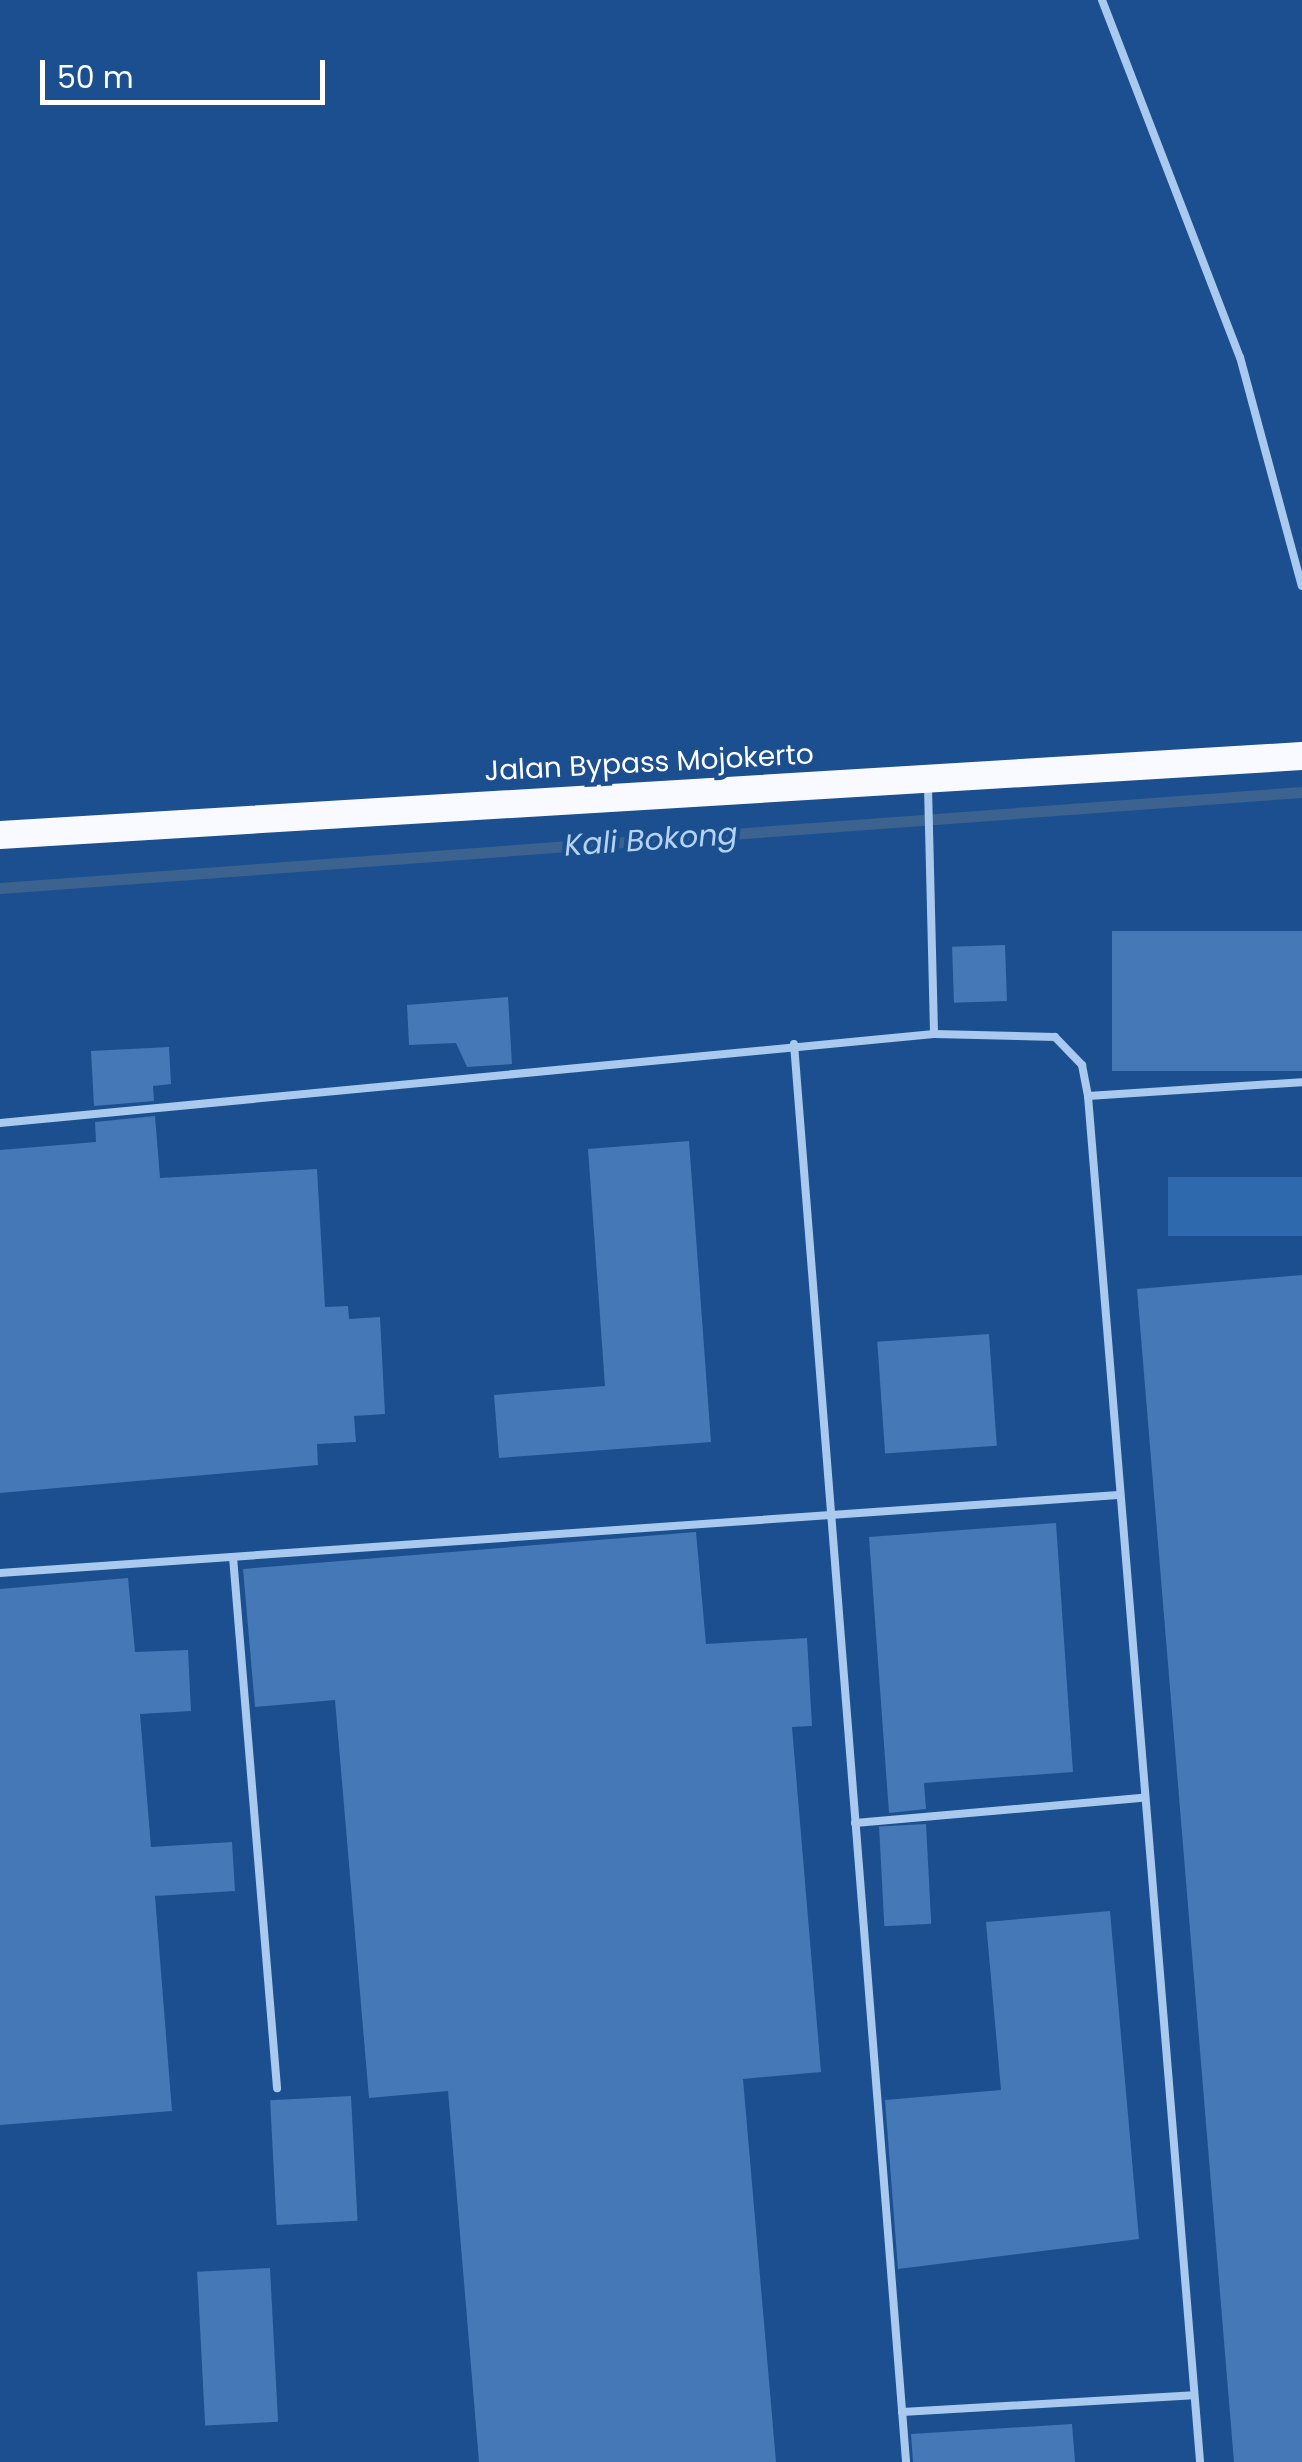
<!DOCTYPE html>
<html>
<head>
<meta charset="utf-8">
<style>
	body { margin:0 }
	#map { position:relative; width:1302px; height:2462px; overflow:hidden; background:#1b4f8f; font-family:Poppins,sans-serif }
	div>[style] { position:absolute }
	.green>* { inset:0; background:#2e69ad; transform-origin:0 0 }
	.stream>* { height:11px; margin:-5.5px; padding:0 5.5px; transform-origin:5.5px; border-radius:5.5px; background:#3c6290 }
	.building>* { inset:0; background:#4478b7; transform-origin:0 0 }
	.service>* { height:8px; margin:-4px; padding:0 4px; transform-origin:4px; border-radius:4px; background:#a9c9ee }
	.trunk>* { height:28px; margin:-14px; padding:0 14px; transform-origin:14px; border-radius:14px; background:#f8faff }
	span { translate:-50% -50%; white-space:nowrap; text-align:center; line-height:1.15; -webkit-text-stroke:9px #1b4f8f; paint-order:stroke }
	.street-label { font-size:28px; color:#fff }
	.water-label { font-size:30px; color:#b5d3f5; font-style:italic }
	.scale { position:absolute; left:40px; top:60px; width:285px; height:45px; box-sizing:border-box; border:5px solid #fff; border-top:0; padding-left:12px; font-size:30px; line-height:35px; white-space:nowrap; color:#fff; -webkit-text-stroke:8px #1b4f8f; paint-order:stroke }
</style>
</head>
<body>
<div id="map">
	<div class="green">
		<div style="left:1302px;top:1177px;width:59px;height:134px;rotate:90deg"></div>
	</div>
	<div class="stream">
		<div style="left:0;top:888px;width:1306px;rotate:-4.22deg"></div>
	</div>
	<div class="building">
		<div style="left:1302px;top:931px;width:140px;height:190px;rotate:90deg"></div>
		<div style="left:1005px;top:945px;width:56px;height:53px;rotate:88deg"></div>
		<div style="clip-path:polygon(508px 997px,512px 1064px,467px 1067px,456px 1043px,409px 1045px,407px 1005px)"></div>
		<div style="clip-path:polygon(169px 1047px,171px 1084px,153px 1086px,154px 1101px,94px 1106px,91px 1051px)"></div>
		<div style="clip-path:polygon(155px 1116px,160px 1178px,317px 1169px,325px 1307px,348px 1306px,349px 1319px,380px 1317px,385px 1414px,354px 1416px,356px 1442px,317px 1444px,318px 1465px,0 1493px,0 1150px,96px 1142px,95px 1122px)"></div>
		<div style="clip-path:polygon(689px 1141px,711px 1442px,499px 1458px,494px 1395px,605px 1386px,588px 1149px)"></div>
		<div style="clip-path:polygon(1302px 1275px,1302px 2462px,1234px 2462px,1137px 1289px)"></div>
		<div style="left:989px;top:1334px;width:112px;height:112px;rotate:86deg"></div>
		<div style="clip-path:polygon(1056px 1523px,1073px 1772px,924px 1783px,926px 1809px,889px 1813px,869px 1537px)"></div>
		<div style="clip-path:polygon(696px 1532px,706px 1644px,807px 1638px,812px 1726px,792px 1727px,821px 2072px,743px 2079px,776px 2462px,479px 2462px,448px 2091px,369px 2098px,335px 1700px,255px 1707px,243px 1569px)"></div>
		<div style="clip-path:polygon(128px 1578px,135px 1652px,188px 1650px,191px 1711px,140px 1714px,151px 1847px,232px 1842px,235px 1891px,155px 1896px,172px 2111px,0 2125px,0 1589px)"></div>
		<div style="left:926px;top:1824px;width:100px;height:47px;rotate:87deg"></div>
		<div style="clip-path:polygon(1110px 1911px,1139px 2239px,898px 2269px,885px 2100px,1001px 2090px,986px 1922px)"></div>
		<div style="left:351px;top:2096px;width:125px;height:81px;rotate:87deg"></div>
		<div style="left:270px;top:2268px;width:154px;height:73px;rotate:87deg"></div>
		<div style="clip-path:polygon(1072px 2424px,1075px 2462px,913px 2462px,911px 2434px)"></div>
	</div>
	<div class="service">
		<div style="left:1102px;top:0;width:383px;rotate:68.9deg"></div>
		<div style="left:1240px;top:357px;width:237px;rotate:74.9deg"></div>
		<div style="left:928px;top:787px;width:247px;rotate:88.6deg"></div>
		<div style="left:934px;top:1034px;width:121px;rotate:1.4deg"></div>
		<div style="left:1055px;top:1037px;width:39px;rotate:46deg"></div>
		<div style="left:1082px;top:1065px;width:32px;rotate:79deg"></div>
		<div style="left:1088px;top:1096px;width:1371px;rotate:85.31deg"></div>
		<div style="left:794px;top:1044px;width:1422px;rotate:85.48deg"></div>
		<div style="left:1088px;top:1096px;width:214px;rotate:-3.7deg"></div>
		<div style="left:0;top:1123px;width:938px;rotate:-5.44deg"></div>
		<div style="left:233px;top:1557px;width:533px;rotate:85.26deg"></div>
		<div style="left:0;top:1573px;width:1121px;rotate:-3.99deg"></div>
		<div style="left:855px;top:1823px;width:289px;rotate:-5deg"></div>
		<div style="left:902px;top:2412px;width:292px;rotate:-3.3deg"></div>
	</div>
	<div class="trunk">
		<div style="left:0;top:835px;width:1304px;rotate:-3.47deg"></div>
	</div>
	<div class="street-label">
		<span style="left:649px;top:763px;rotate:-3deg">Jalan Bypass Mojokerto</span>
	</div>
	<div class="water-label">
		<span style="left:651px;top:840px;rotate:-4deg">Kali Bokong</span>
	</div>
	<div class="scale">50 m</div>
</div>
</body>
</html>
